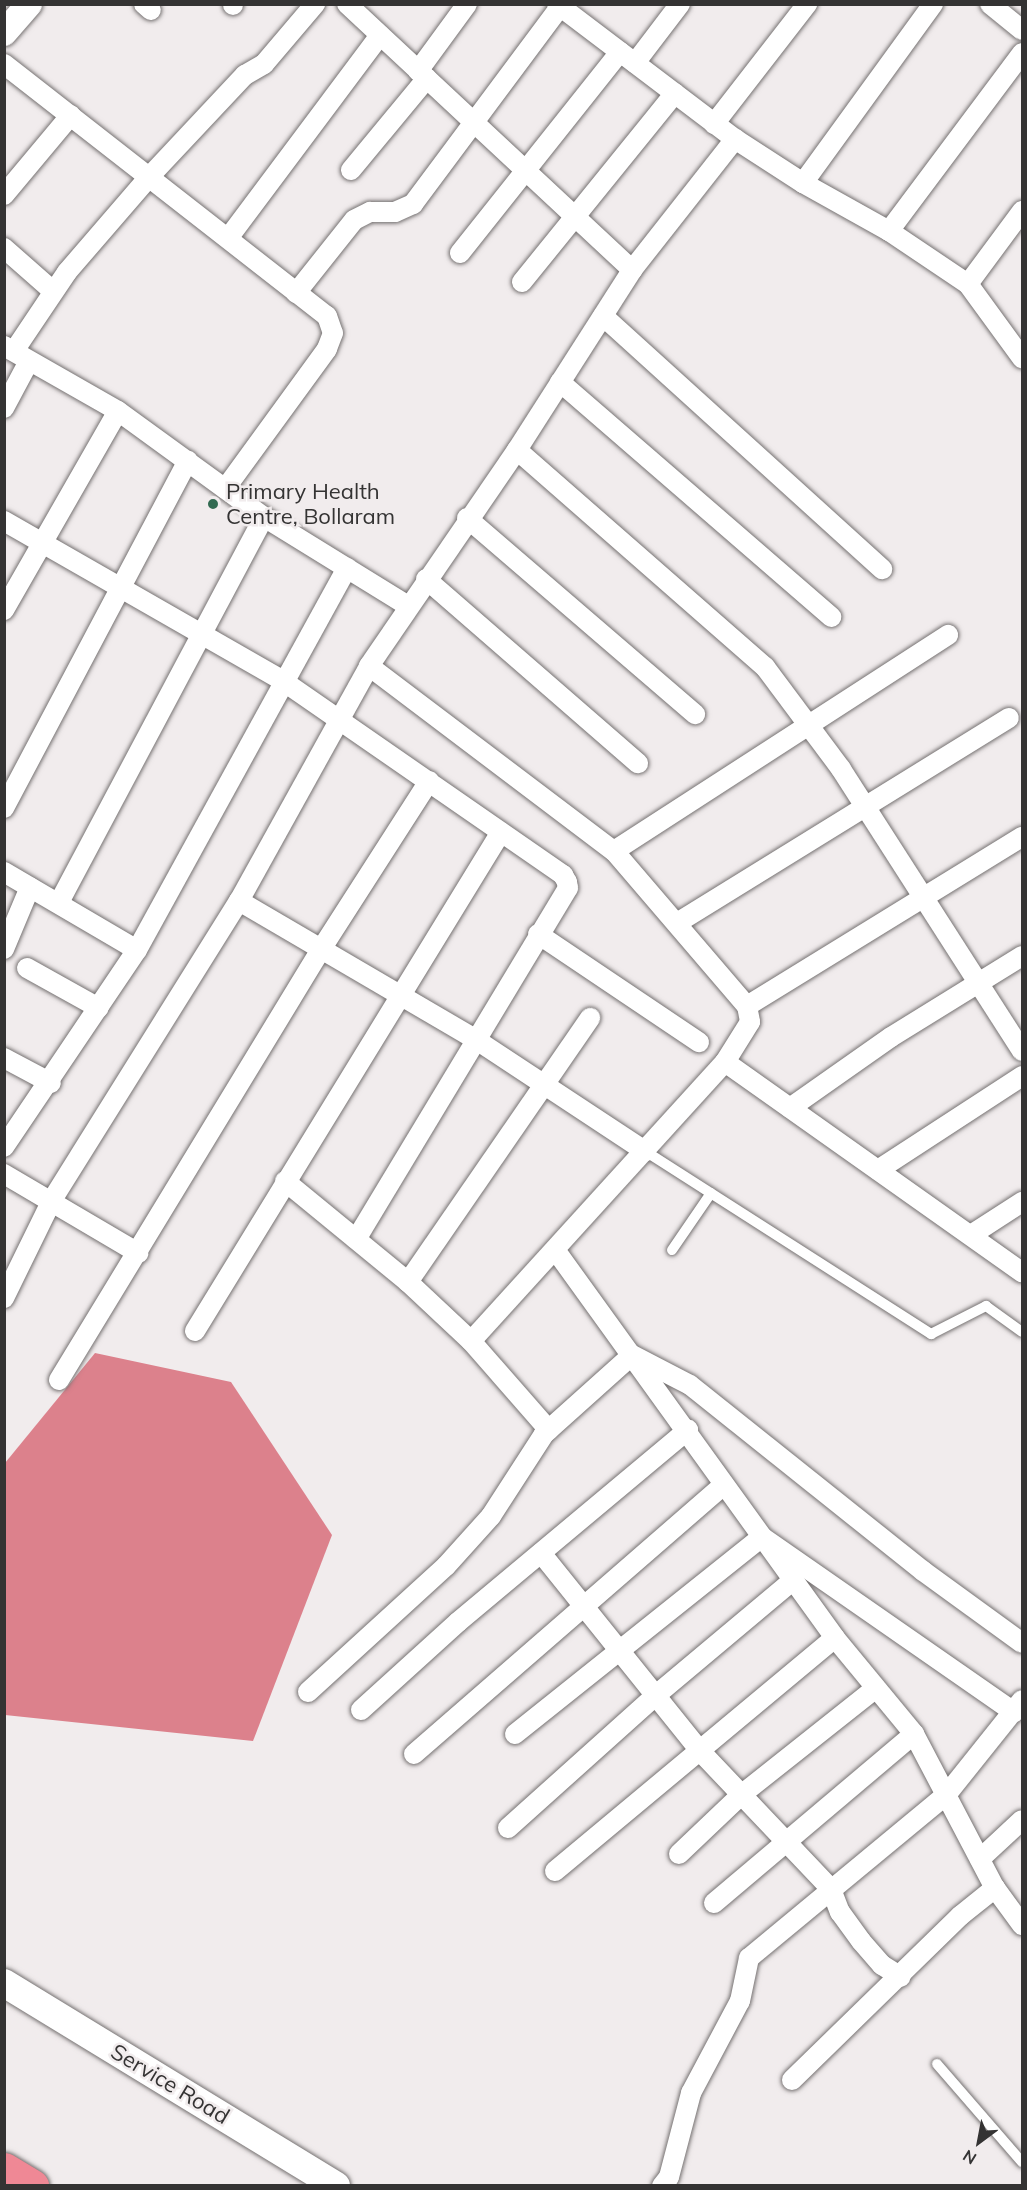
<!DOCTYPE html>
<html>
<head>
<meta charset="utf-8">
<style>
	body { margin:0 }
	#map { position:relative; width:1027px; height:2190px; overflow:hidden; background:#f1eced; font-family:Mulish,sans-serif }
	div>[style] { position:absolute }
	.water>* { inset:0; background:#dc818c }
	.roads { filter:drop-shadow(0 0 2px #757171) drop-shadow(0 0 2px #757171) }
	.service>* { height:10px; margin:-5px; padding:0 5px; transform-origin:5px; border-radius:5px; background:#fff }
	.minor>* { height:20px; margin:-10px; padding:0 10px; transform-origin:10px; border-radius:10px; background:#fff }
	.tertiary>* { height:26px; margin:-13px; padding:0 13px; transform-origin:13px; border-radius:13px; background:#fff }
	.secondary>* { height:28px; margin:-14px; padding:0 14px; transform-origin:14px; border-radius:14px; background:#fff }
	.motorway>* { height:33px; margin:-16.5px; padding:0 16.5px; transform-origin:16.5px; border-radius:16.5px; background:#ef8895 }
	.dots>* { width:16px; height:16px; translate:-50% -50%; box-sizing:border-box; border:3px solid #f1eced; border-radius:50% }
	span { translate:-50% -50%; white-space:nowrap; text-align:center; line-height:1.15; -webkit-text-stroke:5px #f1eced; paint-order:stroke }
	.poi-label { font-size:22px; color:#343333 }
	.left { translate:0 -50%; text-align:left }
	.street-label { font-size:22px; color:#343333 }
	.frame { position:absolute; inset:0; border:6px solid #343333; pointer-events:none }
	.north { position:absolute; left:949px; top:2112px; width:60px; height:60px; -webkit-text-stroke:4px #f1eced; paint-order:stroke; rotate:212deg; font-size:16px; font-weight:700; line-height:24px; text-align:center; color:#343333 }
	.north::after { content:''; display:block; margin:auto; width:21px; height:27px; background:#343333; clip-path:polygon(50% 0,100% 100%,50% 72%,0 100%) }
</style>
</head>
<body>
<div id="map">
	<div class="water">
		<div style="clip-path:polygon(95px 1353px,231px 1382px,332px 1535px,253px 1741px,5px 1715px,5px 1463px)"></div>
	</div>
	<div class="roads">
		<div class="service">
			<div style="left:645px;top:1151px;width:340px;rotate:32.6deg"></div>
			<div style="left:931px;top:1334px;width:62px;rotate:-27deg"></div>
			<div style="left:986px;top:1306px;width:44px;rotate:35.8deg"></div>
			<div style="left:672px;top:1250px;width:69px;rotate:-55.6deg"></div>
			<div style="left:937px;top:2064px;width:130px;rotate:49.1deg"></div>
		</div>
		<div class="minor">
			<div style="left:144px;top:4px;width:9px;rotate:41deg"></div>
			<div style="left:347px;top:4px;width:390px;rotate:43deg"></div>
			<div style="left:557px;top:4px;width:223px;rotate:37.2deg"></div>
			<div style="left:735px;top:139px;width:81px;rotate:32.9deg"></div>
			<div style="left:803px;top:183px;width:98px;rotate:29.2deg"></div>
			<div style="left:889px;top:231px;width:95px;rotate:33.9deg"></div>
			<div style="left:968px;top:284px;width:92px;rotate:53.9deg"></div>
			<div style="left:990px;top:4px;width:41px;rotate:39.1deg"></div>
			<div style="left:233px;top:5px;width:1px;rotate:-90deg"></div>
			<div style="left:635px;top:63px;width:74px;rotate:-52.7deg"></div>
			<div style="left:4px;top:64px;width:410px;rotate:38deg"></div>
			<div style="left:327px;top:316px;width:18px;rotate:71deg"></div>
			<div style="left:333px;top:333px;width:17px;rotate:111deg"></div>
			<div style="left:327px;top:349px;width:173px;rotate:126.1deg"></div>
			<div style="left:418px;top:71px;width:83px;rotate:-53.8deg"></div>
			<div style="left:714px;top:124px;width:152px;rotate:-52.2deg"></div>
			<div style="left:351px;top:170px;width:119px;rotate:-50.4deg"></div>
			<div style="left:803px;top:183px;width:221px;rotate:-54deg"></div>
			<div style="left:4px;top:195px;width:104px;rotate:-50.1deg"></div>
			<div style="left:889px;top:231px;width:222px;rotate:-53.2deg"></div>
			<div style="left:229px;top:237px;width:252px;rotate:-53.2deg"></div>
			<div style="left:4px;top:248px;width:65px;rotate:41.3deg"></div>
			<div style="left:460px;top:253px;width:257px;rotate:-51.5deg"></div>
			<div style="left:522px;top:282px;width:243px;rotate:-51deg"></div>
			<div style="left:968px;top:284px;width:91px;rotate:-53.5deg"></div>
			<div style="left:296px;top:293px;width:93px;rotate:-51.5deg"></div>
			<div style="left:354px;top:220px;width:18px;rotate:-27deg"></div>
			<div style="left:370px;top:212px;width:25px"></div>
			<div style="left:395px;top:212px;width:20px;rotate:-24deg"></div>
			<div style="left:413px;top:204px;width:244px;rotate:-53.3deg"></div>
			<div style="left:603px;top:316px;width:377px;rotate:42.2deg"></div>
			<div style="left:4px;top:346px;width:131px;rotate:29.7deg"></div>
			<div style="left:118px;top:411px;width:180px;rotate:36deg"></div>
			<div style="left:264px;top:517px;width:437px;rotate:118deg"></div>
			<div style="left:14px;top:351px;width:95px;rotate:-56.1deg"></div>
			<div style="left:67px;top:272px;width:127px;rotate:-49.2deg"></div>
			<div style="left:150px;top:176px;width:139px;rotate:-46.8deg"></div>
			<div style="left:245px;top:75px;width:22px;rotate:-30deg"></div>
			<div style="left:264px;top:64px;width:79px;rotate:-49.6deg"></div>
			<div style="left:560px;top:382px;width:359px;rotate:40.9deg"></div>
			<div style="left:4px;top:408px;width:51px;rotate:-61.9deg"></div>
			<div style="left:517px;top:450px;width:330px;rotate:41.2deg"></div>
			<div style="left:765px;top:667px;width:127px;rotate:53.3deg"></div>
			<div style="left:841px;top:769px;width:335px;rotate:57.3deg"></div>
			<div style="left:264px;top:517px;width:169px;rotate:31.7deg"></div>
			<div style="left:467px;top:518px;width:301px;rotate:40.7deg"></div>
			<div style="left:4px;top:521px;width:322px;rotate:29.8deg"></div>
			<div style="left:283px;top:681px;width:341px;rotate:34.7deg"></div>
			<div style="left:563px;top:875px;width:8px;rotate:60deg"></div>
			<div style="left:567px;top:882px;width:6px;rotate:81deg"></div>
			<div style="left:568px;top:888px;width:410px;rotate:121.1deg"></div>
			<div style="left:426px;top:579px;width:281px;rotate:41deg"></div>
			<div style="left:4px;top:610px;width:229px;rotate:-60.2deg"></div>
			<div style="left:369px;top:666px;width:307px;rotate:37.1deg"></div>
			<div style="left:614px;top:851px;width:204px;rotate:49.4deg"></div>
			<div style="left:747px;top:1006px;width:16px;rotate:79deg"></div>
			<div style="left:750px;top:1022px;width:47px;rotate:122deg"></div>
			<div style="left:725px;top:1062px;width:377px;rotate:132.3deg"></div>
			<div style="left:471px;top:1341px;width:118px;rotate:48.8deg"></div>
			<div style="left:4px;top:808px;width:393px;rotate:-62.1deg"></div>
			<div style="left:614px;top:851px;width:398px;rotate:-32.9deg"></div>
			<div style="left:4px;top:872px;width:154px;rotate:30.4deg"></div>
			<div style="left:239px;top:901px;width:273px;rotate:30.3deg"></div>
			<div style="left:475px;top:1039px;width:204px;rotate:33.4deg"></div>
			<div style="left:677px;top:923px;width:390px;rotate:-31.7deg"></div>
			<div style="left:538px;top:934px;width:194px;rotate:33.9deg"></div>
			<div style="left:4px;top:949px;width:67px;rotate:-67.2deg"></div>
			<div style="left:27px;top:968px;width:82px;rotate:29.1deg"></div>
			<div style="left:747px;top:1006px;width:323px;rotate:-31.6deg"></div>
			<div style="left:4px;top:1058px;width:53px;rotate:28deg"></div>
			<div style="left:725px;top:1062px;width:364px;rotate:35.3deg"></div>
			<div style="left:790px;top:1108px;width:123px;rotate:-35.1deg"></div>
			<div style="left:891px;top:1037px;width:154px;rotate:-31.7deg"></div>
			<div style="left:4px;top:1147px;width:238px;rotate:-56deg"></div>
			<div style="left:137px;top:950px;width:436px;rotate:-61.2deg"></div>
			<div style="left:878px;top:1170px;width:172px;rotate:-33.1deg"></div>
			<div style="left:4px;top:1174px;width:156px;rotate:30.5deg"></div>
			<div style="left:285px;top:1181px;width:159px;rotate:39.4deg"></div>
			<div style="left:408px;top:1282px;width:86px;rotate:43.1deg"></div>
			<div style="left:971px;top:1235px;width:61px;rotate:-32.9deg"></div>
			<div style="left:556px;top:1251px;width:477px;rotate:54.2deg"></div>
			<div style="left:835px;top:1638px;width:124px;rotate:50.5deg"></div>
			<div style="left:914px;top:1734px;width:174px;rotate:62.3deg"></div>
			<div style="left:995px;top:1888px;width:46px;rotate:53.9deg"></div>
			<div style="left:408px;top:1282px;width:321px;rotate:-55.4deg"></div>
			<div style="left:4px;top:1298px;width:109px;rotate:-63.9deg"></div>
			<div style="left:52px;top:1200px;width:353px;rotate:-58deg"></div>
			<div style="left:239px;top:901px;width:269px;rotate:-61deg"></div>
			<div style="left:369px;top:666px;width:262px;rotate:-55.6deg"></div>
			<div style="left:517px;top:450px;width:214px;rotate:-57.4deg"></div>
			<div style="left:632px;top:270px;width:167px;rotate:-51.8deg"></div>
			<div style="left:195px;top:1331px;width:585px;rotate:-58.48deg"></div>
			<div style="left:59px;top:1380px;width:502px;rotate:-58.68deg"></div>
			<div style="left:320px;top:951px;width:202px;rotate:-57.3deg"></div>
			<div style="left:541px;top:1553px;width:255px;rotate:51.2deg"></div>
			<div style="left:701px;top:1752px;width:189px;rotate:46.5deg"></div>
			<div style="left:831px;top:1889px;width:25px;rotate:69deg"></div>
			<div style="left:840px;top:1912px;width:36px;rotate:54deg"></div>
			<div style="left:861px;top:1941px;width:32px;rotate:49deg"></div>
			<div style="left:882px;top:1965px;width:22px;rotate:32deg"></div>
			<div style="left:308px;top:1692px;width:187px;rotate:-42.4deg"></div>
			<div style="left:446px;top:1566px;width:67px;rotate:-48deg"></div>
			<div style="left:491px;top:1516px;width:98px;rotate:-57.1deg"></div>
			<div style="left:544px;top:1434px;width:118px;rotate:-41.9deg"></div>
			<div style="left:632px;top:1355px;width:65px;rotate:27.3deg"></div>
			<div style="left:690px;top:1385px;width:298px;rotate:38.6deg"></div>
			<div style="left:923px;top:1571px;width:122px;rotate:36deg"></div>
			<div style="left:361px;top:1710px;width:131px;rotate:-42.2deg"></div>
			<div style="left:458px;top:1622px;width:300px;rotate:-39.9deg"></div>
			<div style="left:515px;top:1734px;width:316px;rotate:-38.6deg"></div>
			<div style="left:762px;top:1537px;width:307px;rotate:34.8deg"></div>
			<div style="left:414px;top:1754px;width:408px;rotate:-41deg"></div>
			<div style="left:508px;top:1828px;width:198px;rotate:-41.9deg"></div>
			<div style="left:655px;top:1696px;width:180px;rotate:-40deg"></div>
			<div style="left:679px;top:1854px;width:86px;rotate:-43.6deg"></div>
			<div style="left:741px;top:1795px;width:172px;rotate:-38.4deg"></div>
			<div style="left:980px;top:1859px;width:57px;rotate:-42.9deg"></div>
			<div style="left:555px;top:1871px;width:364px;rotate:-39.8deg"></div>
			<div style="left:714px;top:1903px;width:262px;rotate:-40.2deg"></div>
			<div style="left:792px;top:2080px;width:235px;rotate:-44.3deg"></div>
			<div style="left:960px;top:1916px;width:45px;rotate:-38.7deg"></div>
			<div style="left:662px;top:2186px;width:11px;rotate:-52deg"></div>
			<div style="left:669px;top:2177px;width:87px;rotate:-75.3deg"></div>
			<div style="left:691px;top:2093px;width:104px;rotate:-62deg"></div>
			<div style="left:740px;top:2001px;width:44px;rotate:-78.2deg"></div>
			<div style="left:749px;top:1958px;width:257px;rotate:-39.6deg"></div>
			<div style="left:947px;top:1794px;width:120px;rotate:-51.4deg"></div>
		</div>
		<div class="tertiary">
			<div style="left:4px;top:33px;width:38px;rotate:-49deg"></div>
		</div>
		<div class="secondary">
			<div style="left:4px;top:1983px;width:389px;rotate:31.4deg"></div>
		</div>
		<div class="motorway">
			<div style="left:4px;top:2169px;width:33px;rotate:31deg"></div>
		</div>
	</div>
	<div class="dots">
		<div style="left:213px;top:504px;background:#326a51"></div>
	</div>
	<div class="poi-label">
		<span class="left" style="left:226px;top:504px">Primary Health<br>Centre, Bollaram</span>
	</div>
	<div class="street-label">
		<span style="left:170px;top:2084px;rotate:31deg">Service Road</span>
	</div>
	<div class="frame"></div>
	<div class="north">N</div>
</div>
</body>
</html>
